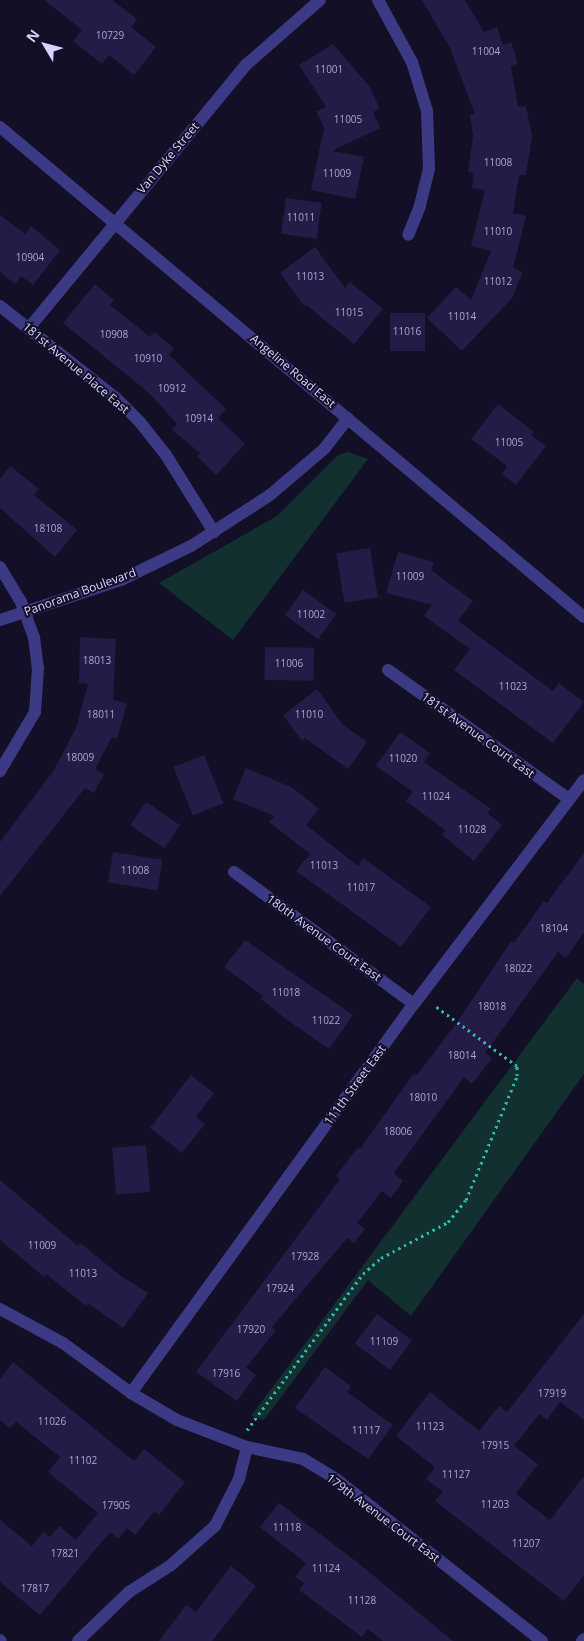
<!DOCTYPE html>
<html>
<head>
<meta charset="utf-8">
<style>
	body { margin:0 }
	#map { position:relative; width:584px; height:1641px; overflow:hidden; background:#130f26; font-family:"Open Sans",sans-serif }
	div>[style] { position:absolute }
	.green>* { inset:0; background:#12302f }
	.building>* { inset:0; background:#241b47; transform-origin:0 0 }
	.path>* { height:3px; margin-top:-1.5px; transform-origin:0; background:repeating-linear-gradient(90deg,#2fb8b0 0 2.5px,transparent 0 6.5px) }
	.minor>* { height:12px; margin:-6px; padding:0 6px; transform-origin:6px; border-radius:6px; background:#3d3a85 }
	span { translate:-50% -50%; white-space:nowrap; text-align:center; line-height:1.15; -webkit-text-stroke:4px #130f26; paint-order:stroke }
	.number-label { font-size:10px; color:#aca6d1 }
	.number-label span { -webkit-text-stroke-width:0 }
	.street-label { font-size:12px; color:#d9d4ff }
	.north { position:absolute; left:20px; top:20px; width:50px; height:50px; -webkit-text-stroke:4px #130f26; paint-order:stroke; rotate:307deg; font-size:14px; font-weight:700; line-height:20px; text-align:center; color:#d9d4ff }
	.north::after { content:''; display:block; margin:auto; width:18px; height:22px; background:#d9d4ff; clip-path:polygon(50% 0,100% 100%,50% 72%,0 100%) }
</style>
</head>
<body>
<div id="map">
	<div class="green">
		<div style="clip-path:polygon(348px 452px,368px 459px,233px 640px,159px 583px,277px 516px,338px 455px)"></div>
		<div style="clip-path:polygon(577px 978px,584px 984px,584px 1074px,411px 1316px,368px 1280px,264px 1420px,251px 1416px)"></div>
	</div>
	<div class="building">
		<div style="clip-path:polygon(44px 0,112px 0,137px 19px,131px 27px,156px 47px,134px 75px,109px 55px,102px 64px,73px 41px,82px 30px)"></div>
		<div style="clip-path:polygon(422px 0,465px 0,484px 32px,497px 27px,503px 45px,511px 42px,518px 63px,511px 66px,518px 107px,526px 106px,532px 136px,526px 175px,519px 175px,513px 213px,526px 216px,513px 268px,523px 272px,512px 298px,462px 351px,427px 318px,456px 287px,471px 300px,491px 251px,471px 246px,485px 190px,472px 188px,474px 173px,468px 172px,473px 135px,470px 115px,475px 114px,450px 48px)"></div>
		<div style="clip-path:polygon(333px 44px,369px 86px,380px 109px,373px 112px,380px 128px,332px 151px,364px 157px,355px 199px,311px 190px,324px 128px,316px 111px,326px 107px,299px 65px)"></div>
		<div style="left:286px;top:198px;width:36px;height:36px;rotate:8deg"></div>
		<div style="clip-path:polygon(0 215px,25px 234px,31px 226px,60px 250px,33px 285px,21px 276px,15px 284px,0 272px)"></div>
		<div style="clip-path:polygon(315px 247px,345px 288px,350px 282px,383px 309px,354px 344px,306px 305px,304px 306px,280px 273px)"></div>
		<div style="clip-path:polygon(95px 284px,114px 300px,110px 305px,150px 337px,154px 332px,174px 348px,169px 355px,226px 409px,218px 418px,245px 444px,216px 475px,197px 456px,200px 453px,172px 430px,177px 424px,149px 393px,63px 323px)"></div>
		<div style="left:390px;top:313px;width:35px;height:38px"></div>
		<div style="clip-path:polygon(498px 404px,534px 432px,531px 435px,546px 446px,516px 485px,502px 474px,507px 466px,471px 439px)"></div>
		<div style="clip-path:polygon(10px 466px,39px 489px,34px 495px,77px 530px,55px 557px,0 508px,0 479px)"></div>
		<div style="left:370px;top:548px;width:50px;height:34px;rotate:81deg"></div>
		<div style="clip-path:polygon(398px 552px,434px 562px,431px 570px,473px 601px,458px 621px,553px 691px,559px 683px,584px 702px,553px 743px,454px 670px,470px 649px,424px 616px,432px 605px,386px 593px)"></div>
		<div style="left:303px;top:590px;width:41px;height:31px;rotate:36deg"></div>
		<div style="clip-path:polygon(80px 637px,116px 639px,113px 700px,127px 703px,117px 739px,112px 737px,95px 769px,104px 774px,94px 793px,85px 788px,0 896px,0 842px,54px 770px,76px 728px,88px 684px,79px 683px)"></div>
		<div style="left:265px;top:647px;width:49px;height:33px;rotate:1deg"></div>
		<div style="clip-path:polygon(317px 689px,342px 724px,367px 742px,348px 769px,305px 738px,302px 741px,283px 715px)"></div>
		<div style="clip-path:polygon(400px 732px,430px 753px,424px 762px,491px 809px,487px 813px,502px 825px,474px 861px,442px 835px,445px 830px,406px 801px,413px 792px,376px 766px)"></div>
		<div style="left:204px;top:755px;width:52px;height:33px;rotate:68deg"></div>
		<div style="clip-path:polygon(246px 768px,293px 788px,319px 809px,306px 825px,358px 866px,363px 858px,431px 907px,401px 947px,296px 871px,310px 854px,269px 822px,274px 816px,233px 799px)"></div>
		<div style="left:146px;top:802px;width:41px;height:28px;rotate:34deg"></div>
		<div style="left:113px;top:852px;width:50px;height:31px;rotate:9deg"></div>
		<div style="clip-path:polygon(584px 853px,584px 932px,566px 958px,558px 952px,485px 1053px,492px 1058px,472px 1084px,464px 1077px,394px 1173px,403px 1181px,391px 1198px,382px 1191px,357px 1223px,365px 1229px,354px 1243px,347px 1238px,272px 1327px,276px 1330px,246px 1368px,256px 1375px,237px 1401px,196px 1372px,340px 1179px,336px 1176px,358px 1147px,360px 1149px,414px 1073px,417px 1075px,458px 1021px,511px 941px,514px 943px,544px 901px,547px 903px)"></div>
		<div style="clip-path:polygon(245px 940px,353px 1015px,329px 1049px,286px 1019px,261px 999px,263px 996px,224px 967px)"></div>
		<div style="clip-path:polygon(191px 1075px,214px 1093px,196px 1117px,205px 1124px,182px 1153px,150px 1128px)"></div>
		<div style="left:146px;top:1145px;width:47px;height:34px;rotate:85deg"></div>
		<div style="clip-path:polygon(0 1180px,78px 1246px,80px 1243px,121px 1276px,148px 1293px,123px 1328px,88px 1303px,86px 1306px,46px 1274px,44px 1277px,0 1240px)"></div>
		<div style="left:377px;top:1314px;width:44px;height:37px;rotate:37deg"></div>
		<div style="clip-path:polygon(584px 1314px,584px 1420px,560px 1402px,547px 1420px,539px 1414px,514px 1446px,538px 1464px,516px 1494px,550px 1520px,584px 1476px,584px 1575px,564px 1601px,435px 1501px,443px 1492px,426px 1479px,435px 1467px,396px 1436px,430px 1392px,479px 1431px,499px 1406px,507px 1412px)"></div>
		<div style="clip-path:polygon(13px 1362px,134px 1461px,144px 1449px,185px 1482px,159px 1515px,154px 1512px,135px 1535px,127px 1528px,118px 1539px,110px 1532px,40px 1615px,0 1582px,0 1520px,32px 1546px,43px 1532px,50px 1537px,59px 1526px,76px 1540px,98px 1513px,48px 1472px,60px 1457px,16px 1422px,10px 1428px,0 1420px,0 1379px)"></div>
		<div style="clip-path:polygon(325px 1367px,351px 1386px,347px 1392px,393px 1425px,368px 1459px,295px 1408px)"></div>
		<div style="clip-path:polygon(279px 1503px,357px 1562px,453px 1641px,383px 1641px,368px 1629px,362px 1637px,299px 1590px,304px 1583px,295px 1577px,306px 1563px,260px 1527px)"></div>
		<div style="clip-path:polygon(231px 1566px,256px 1586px,212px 1641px,159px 1641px,186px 1605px,196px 1612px)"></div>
	</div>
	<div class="path">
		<div style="left:247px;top:1430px;width:194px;rotate:-53.4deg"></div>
		<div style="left:363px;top:1274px;width:24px;rotate:-42deg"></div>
		<div style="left:381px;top:1258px;width:76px;rotate:-28.2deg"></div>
		<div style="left:448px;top:1222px;width:28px;rotate:-51deg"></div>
		<div style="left:466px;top:1200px;width:134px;rotate:-67.6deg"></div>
		<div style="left:517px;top:1076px;width:10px;rotate:-90deg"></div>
		<div style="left:517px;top:1066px;width:103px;rotate:-143.7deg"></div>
	</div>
	<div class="minor">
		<div style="left:378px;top:0;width:71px;rotate:61.3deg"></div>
		<div style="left:412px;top:62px;width:51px;rotate:73deg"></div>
		<div style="left:427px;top:111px;width:58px;rotate:88deg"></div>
		<div style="left:429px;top:169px;width:38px;rotate:104deg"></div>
		<div style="left:420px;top:206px;width:31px;rotate:112deg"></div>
		<div style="left:0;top:127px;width:762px;rotate:40deg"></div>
		<div style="left:0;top:306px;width:149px;rotate:38.5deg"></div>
		<div style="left:117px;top:399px;width:31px;rotate:45deg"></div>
		<div style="left:139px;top:421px;width:43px;rotate:51.5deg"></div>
		<div style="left:166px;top:455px;width:91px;rotate:58.1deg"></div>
		<div style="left:29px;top:328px;width:342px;rotate:-50.5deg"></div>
		<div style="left:247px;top:64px;width:97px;rotate:-41.2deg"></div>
		<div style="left:0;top:567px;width:41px;rotate:59deg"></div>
		<div style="left:21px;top:602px;width:37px;rotate:70deg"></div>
		<div style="left:34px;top:637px;width:31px;rotate:83deg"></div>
		<div style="left:38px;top:668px;width:44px;rotate:93.9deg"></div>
		<div style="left:35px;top:712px;width:69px;rotate:120.7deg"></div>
		<div style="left:0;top:620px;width:127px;rotate:-18.3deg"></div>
		<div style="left:121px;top:580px;width:78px;rotate:-25.9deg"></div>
		<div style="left:191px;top:546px;width:94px;rotate:-32.8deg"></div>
		<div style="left:270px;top:495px;width:71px;rotate:-40.4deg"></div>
		<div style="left:324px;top:449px;width:39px;rotate:-52deg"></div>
		<div style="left:388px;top:670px;width:222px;rotate:35.5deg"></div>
		<div style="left:234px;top:872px;width:223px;rotate:36.3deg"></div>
		<div style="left:0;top:1309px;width:72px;rotate:28.4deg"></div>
		<div style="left:63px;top:1343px;width:84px;rotate:36.3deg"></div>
		<div style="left:131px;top:1393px;width:53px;rotate:30.4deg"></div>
		<div style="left:177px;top:1420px;width:75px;rotate:21.1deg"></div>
		<div style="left:247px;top:1447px;width:57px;rotate:12.1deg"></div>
		<div style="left:303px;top:1459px;width:39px;rotate:31deg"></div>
		<div style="left:336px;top:1479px;width:262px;rotate:38.2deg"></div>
		<div style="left:131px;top:1393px;width:481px;rotate:-54deg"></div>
		<div style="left:414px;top:1004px;width:281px;rotate:-52.8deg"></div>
		<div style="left:0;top:1640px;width:1px;rotate:45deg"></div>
		<div style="left:78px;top:1641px;width:71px;rotate:-43.9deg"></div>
		<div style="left:129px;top:1592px;width:50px;rotate:-32.7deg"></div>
		<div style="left:171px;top:1565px;width:59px;rotate:-41.6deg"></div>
		<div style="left:215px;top:1526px;width:53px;rotate:-62.9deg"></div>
		<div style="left:239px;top:1479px;width:33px;rotate:-76deg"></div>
		<div style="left:582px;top:1641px;width:3px;rotate:-45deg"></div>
	</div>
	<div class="number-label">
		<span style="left:110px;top:36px">10729</span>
		<span style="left:486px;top:52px">11004</span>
		<span style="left:329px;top:70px">11001</span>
		<span style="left:348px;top:120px">11005</span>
		<span style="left:498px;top:163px">11008</span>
		<span style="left:337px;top:174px">11009</span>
		<span style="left:301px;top:218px">11011</span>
		<span style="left:498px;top:232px">11010</span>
		<span style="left:30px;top:258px">10904</span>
		<span style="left:310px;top:277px">11013</span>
		<span style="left:498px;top:282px">11012</span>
		<span style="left:349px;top:313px">11015</span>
		<span style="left:462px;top:317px">11014</span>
		<span style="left:407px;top:332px">11016</span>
		<span style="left:114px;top:335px">10908</span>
		<span style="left:148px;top:359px">10910</span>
		<span style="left:172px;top:389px">10912</span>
		<span style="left:199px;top:419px">10914</span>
		<span style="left:509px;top:443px">11005</span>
		<span style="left:48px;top:529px">18108</span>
		<span style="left:410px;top:577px">11009</span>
		<span style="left:311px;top:615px">11002</span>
		<span style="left:97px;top:661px">18013</span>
		<span style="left:289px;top:664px">11006</span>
		<span style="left:513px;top:687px">11023</span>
		<span style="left:101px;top:715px">18011</span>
		<span style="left:309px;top:715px">11010</span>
		<span style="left:80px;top:758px">18009</span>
		<span style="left:403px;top:759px">11020</span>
		<span style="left:436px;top:797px">11024</span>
		<span style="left:472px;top:830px">11028</span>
		<span style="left:324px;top:866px">11013</span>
		<span style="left:135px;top:871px">11008</span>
		<span style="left:361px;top:888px">11017</span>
		<span style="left:554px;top:929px">18104</span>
		<span style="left:518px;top:969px">18022</span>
		<span style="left:286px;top:993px">11018</span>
		<span style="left:492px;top:1007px">18018</span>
		<span style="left:326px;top:1021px">11022</span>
		<span style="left:462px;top:1056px">18014</span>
		<span style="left:423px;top:1098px">18010</span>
		<span style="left:398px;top:1132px">18006</span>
		<span style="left:42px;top:1246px">11009</span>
		<span style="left:305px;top:1257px">17928</span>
		<span style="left:83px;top:1274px">11013</span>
		<span style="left:280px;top:1289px">17924</span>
		<span style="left:251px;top:1330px">17920</span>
		<span style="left:384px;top:1342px">11109</span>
		<span style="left:226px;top:1374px">17916</span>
		<span style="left:552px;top:1394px">17919</span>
		<span style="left:52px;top:1422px">11026</span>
		<span style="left:430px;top:1427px">11123</span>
		<span style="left:366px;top:1431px">11117</span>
		<span style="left:495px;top:1446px">17915</span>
		<span style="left:83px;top:1461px">11102</span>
		<span style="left:456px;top:1475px">11127</span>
		<span style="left:495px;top:1505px">11203</span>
		<span style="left:116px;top:1506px">17905</span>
		<span style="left:287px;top:1528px">11118</span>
		<span style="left:526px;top:1544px">11207</span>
		<span style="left:65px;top:1554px">17821</span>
		<span style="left:326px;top:1569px">11124</span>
		<span style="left:35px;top:1589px">17817</span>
		<span style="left:362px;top:1601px">11128</span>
	</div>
	<div class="street-label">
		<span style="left:168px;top:158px;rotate:-50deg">Van Dyke Street</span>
		<span style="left:76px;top:368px;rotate:40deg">181st Avenue Place East</span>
		<span style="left:293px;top:371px;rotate:40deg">Angeline Road East</span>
		<span style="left:80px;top:592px;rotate:-20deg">Panorama Boulevard</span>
		<span style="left:478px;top:735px;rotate:36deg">181st Avenue Court East</span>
		<span style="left:324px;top:938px;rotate:36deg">180th Avenue Court East</span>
		<span style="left:355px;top:1085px;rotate:-54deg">111th Street East</span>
		<span style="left:383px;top:1518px;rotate:37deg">179th Avenue Court East</span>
	</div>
	<div class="north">N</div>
</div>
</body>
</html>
